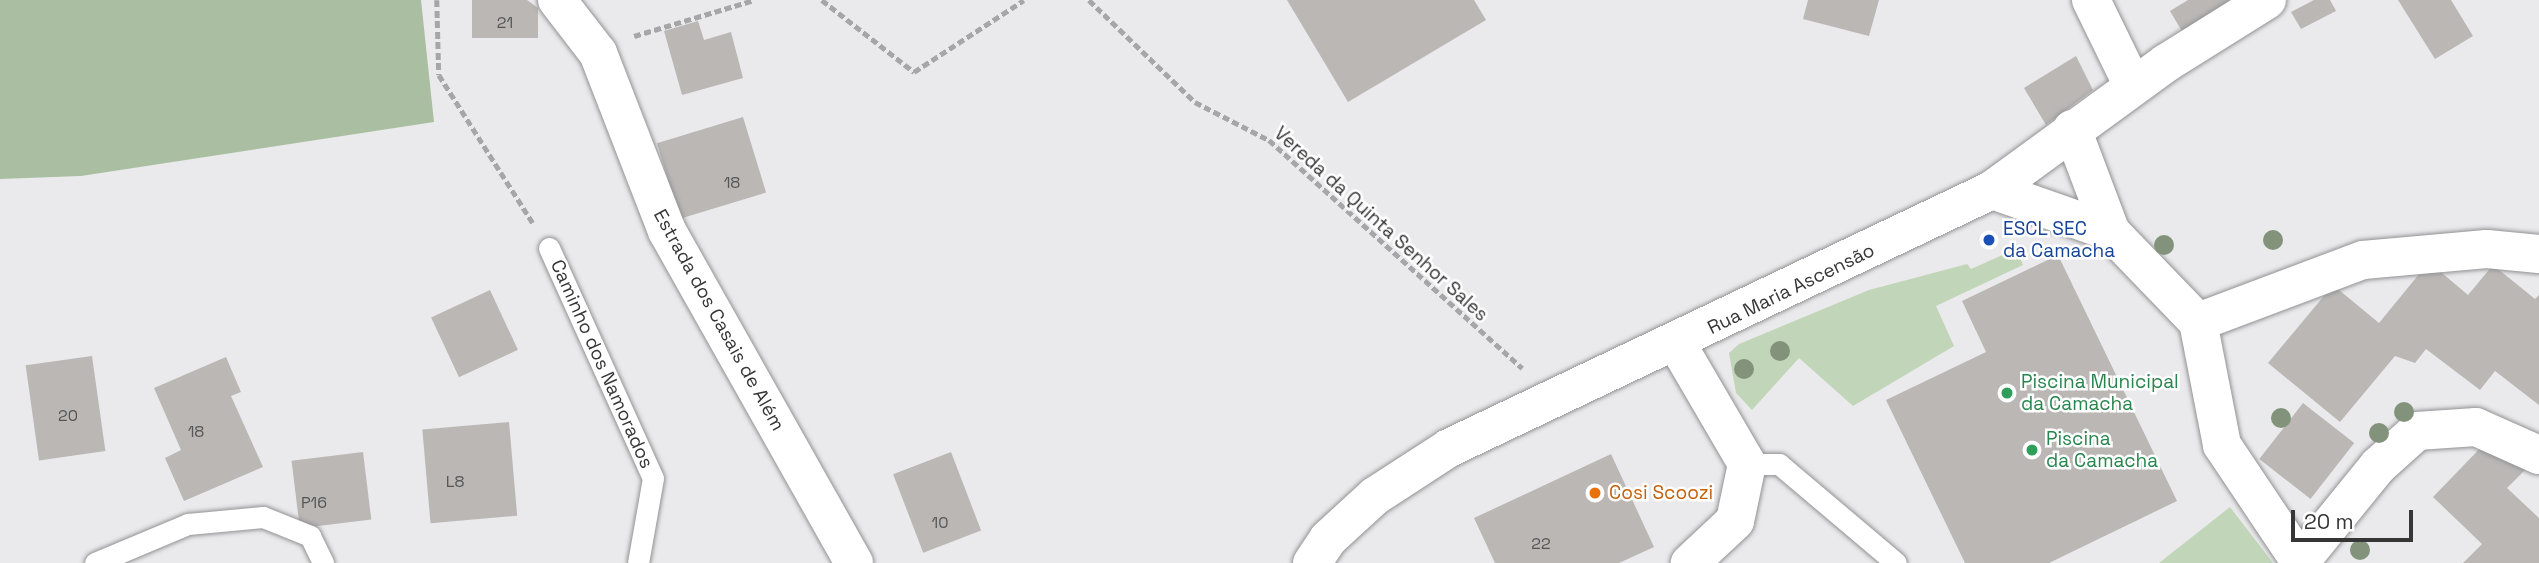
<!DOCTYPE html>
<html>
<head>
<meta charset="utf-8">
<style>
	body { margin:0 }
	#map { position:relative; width:2539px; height:563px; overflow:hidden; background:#eaeaed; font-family:"Space Grotesk",sans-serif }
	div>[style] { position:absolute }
	.green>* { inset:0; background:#c1d6b8 }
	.forest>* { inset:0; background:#aabfa1 }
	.building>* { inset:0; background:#bab7b5; transform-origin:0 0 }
	.path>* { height:4.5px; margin-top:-2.25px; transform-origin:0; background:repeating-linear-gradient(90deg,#a6a6a8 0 7px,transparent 0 10.5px) }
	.roads { filter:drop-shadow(0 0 2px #929294) drop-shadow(0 0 2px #929294) }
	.service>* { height:21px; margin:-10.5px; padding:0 10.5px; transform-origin:10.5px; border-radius:10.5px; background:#fff }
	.minor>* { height:38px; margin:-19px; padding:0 19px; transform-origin:19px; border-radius:19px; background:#fff }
	.trees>* { width:20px; height:20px; margin:-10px; border-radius:50%; background:#83937b }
	.dots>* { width:19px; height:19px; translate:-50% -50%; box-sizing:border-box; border:4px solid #fff; border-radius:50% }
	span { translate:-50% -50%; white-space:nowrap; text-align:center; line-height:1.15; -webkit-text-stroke:5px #fff; paint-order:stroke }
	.number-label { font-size:16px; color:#575656 }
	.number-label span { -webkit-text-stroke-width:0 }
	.street-label { font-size:19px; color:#363637 }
	.transit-label { font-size:19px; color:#164399 }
	.left { translate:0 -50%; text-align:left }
	.leisure-label { font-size:19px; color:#27864d }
	.food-label { font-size:19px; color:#c56008 }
	.scale { position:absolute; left:2291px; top:510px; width:122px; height:32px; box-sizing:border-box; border:4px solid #363637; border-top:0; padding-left:9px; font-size:21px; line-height:24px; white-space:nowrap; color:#363637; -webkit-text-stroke:5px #fff; paint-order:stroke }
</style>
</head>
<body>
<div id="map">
	<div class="green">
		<div style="clip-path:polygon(2016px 249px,2023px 265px,1936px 306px,1954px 346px,1853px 406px,1799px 358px,1752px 410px,1736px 393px,1729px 353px,1739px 344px,1869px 290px,1967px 264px,1971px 269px)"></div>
		<div style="clip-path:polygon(2230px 507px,2273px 563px,2159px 563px)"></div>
	</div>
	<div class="forest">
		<div style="clip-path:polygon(0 0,421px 0,434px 122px,81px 176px,0 179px)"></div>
	</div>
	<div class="building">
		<div style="clip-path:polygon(472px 0,527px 0,538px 8px,538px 38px,472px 38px)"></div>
		<div style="clip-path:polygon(1287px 0,1474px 0,1486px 20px,1348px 102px)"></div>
		<div style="clip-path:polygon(1808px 0,1879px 0,1869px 36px,1803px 19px)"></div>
		<div style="clip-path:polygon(2188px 0,2237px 0,2183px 33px,2170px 11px)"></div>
		<div style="clip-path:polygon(2314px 0,2330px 0,2336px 11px,2301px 29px,2291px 12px)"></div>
		<div style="clip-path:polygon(2398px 0,2451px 0,2473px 36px,2435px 59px)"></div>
		<div style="clip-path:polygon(698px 21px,704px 40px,731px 32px,743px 78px,682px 95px,664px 31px)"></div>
		<div style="clip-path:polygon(2076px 56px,2093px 90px,2046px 125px,2024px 88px)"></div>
		<div style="left:743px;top:117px;width:79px;height:90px;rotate:73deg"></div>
		<div style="clip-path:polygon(2058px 255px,2177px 501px,2049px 563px,1965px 563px,1886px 400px,1986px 352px,1962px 301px)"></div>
		<div style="clip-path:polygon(2429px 262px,2468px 295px,2493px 265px,2535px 299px,2539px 295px,2539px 405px,2495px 371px,2480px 390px,2426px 349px,2415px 363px,2395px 356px,2340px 422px,2268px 363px,2333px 285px,2379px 323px)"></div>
		<div style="left:490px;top:290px;width:66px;height:65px;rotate:65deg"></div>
		<div style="left:92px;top:356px;width:96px;height:67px;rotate:82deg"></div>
		<div style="clip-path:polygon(226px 357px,241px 392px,231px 396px,263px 467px,184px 501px,165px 458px,181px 450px,154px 388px)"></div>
		<div style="left:2303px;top:403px;width:65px;height:71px;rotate:38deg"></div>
		<div style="left:509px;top:422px;width:94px;height:87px;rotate:85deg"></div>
		<div style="clip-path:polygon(2491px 437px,2526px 469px,2507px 488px,2539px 518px,2539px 563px,2463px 563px,2482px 544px,2433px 497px)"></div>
		<div style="left:363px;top:452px;width:68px;height:72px;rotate:83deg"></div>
		<div style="left:951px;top:452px;width:84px;height:62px;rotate:69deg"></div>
		<div style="clip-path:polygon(1611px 454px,1654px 547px,1619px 563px,1495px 563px,1474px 518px)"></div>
	</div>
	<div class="path">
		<div style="left:437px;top:0;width:75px;rotate:88.5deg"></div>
		<div style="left:439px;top:75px;width:175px;rotate:57.6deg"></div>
		<div style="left:822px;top:0;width:117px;rotate:38deg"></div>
		<div style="left:914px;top:72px;width:131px;rotate:-33.2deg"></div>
		<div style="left:1089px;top:0;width:147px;rotate:43.9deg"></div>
		<div style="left:1195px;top:102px;width:83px;rotate:27.2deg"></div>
		<div style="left:1269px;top:140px;width:341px;rotate:42deg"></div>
		<div style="left:634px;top:36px;width:125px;rotate:-16.7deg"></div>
	</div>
	<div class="roads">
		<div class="service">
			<div style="left:549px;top:248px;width:252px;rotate:65.7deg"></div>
			<div style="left:653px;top:478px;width:86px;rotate:100deg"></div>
			<div style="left:1747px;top:464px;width:32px"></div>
			<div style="left:1779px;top:464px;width:153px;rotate:40.2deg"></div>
			<div style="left:95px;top:563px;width:101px;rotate:-22.8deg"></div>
			<div style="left:188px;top:524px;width:75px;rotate:-5.3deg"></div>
			<div style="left:263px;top:517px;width:51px;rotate:22deg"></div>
			<div style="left:310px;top:536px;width:30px;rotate:64deg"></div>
		</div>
		<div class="minor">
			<div style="left:557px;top:0;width:67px;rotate:52.3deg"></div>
			<div style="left:598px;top:53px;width:191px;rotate:68.8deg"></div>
			<div style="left:667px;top:231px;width:381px;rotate:60.6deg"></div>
			<div style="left:2091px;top:0;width:96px;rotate:64deg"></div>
			<div style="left:2072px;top:129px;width:110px;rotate:69.3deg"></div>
			<div style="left:2111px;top:232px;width:125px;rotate:46deg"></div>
			<div style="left:1992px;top:190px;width:126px;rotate:19.4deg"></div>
			<div style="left:1677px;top:344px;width:139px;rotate:59.7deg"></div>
			<div style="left:1747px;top:464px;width:58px;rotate:101.9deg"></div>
			<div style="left:1735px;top:521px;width:62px;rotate:137deg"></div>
			<div style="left:2300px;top:562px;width:124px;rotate:-50.9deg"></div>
			<div style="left:2378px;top:466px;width:52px;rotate:-41.9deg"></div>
			<div style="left:2417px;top:431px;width:59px;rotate:-3.9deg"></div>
			<div style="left:2476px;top:427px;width:69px;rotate:24deg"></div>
			<div style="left:1312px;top:563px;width:29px;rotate:-56deg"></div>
			<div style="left:1328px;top:539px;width:64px;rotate:-42.5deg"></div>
			<div style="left:1375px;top:496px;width:88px;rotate:-33deg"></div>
			<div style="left:1449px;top:448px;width:601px;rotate:-25.41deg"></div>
			<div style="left:1992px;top:190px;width:215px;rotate:-36.1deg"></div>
			<div style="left:2166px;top:63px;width:119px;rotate:-32deg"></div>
			<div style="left:2301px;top:563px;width:142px;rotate:-123.8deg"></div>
			<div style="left:2222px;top:445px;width:125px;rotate:-101deg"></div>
			<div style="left:2198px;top:322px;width:176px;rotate:-20.6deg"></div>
			<div style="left:2363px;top:260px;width:124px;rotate:-5.1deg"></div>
			<div style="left:2487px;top:249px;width:52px;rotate:5.5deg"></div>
		</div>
	</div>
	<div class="trees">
		<div style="left:2273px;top:240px"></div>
		<div style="left:2164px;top:245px"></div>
		<div style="left:1780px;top:351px"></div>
		<div style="left:1744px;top:369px"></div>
		<div style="left:2404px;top:412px"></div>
		<div style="left:2281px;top:418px"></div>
		<div style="left:2379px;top:433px"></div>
		<div style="left:2360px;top:550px"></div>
	</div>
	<div class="dots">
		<div style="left:1989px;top:240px;background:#1a4fb4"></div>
		<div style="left:2007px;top:393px;background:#2e9e5b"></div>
		<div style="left:2032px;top:450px;background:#2e9e5b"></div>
		<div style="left:1595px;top:493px;background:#e8710a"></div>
	</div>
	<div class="number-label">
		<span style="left:505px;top:23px">21</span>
		<span style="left:732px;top:183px">18</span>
		<span style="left:68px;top:416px">20</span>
		<span style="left:196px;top:432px">18</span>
		<span style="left:455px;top:482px">L8</span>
		<span style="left:314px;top:503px">P16</span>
		<span style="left:940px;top:523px">10</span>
		<span style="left:1541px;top:544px">22</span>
	</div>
	<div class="street-label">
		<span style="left:1381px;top:224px;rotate:42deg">Vereda da Quinta Senhor Sales</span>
		<span style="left:1791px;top:289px;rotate:-26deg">Rua Maria Ascensão</span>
		<span style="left:719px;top:320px;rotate:61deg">Estrada dos Casais de Além</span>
		<span style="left:602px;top:364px;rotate:66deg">Caminho dos Namorados</span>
	</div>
	<div class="transit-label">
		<span class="left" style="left:2003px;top:240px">ESCL SEC<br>da Camacha</span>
	</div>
	<div class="leisure-label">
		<span class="left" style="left:2021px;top:393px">Piscina Municipal<br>da Camacha</span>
		<span class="left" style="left:2046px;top:450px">Piscina<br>da Camacha</span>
	</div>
	<div class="food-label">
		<span class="left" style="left:1609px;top:493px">Cosi Scoozi</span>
	</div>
	<div class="scale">20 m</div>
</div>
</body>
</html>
